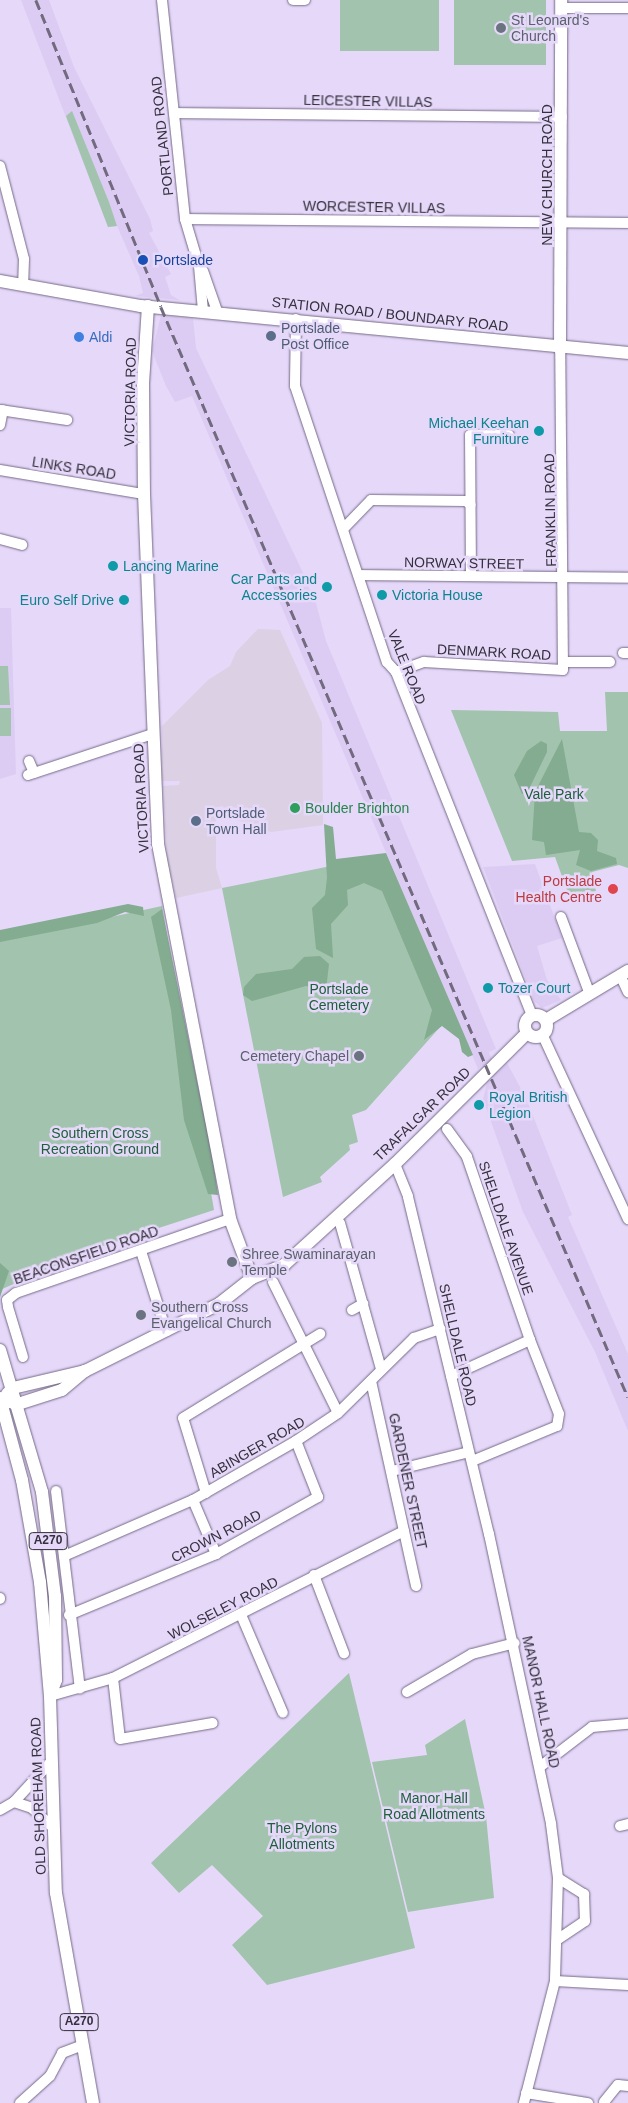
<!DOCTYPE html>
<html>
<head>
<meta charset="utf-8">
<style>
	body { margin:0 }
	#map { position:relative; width:628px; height:2103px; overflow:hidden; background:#e5d8f9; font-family:Arial,sans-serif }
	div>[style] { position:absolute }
	.commercial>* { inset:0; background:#dbd0e4 }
	.built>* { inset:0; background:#dcccf3 }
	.green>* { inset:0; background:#a2c3ad; transform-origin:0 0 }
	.forest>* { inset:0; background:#83ac91 }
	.roads { filter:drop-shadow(0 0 1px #766a87) drop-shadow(0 0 1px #766a87) }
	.minor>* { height:10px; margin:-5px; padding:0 5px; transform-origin:5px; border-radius:5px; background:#fff }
	.major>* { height:12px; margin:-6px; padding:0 6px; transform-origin:6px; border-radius:6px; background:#fff }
	.major>.ring { margin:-6px; padding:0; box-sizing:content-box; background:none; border:12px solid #fff; border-radius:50% }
	.rail>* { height:2.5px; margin-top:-1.25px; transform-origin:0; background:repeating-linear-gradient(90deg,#726a7e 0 10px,transparent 0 15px) }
	.dots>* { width:14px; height:14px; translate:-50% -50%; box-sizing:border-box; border:2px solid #e5d8f9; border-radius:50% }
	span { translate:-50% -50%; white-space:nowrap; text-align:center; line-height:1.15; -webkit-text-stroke:5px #e5d8f9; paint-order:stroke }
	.shield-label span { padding:1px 4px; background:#e5d8f9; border:1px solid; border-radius:4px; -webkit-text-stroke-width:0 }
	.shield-label { font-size:12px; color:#35303d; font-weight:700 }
	.worship-label { font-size:14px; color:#5b616d }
	.left { translate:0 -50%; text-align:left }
	.right { translate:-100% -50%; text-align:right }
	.street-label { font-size:14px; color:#35303d }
	.transit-label { font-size:14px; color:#164399 }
	.service-label { font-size:14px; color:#4e5e75 }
	.shop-label { font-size:14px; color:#366cbe }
	.culture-label { font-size:14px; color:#0d838f }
	.park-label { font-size:14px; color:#1e603c }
	.leisure-label { font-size:14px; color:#27864d }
	.health-label { font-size:14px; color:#be3a42 }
</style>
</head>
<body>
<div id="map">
	<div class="commercial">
		<div style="clip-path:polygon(258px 629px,280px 630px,322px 723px,323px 825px,271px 832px,228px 817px,223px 806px,216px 807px,216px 868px,222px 888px,176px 898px,167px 859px,163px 786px,179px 785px,180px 781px,162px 781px,162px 726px,208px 680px,230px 666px,236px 652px)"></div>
	</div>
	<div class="built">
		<div style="clip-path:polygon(21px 0,49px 0,74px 67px,150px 219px,153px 231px,149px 233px,171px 274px,165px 277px,171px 295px,179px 300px,135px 296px,143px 293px,139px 276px,117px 226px,108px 227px)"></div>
		<div style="clip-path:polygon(161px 315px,193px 318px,196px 348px,305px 577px,298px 583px,308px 586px,316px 603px,326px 641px,496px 1049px,489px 1052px,497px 1073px,507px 1063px,526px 1098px,572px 1215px,568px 1217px,628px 1354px,628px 1431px,595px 1352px,523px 1212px,483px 1099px,488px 1079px,482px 1065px,478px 1069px,192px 396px,175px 402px,166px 386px,152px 351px)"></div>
		<div style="clip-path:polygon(0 608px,11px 608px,16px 774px,0 779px)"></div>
		<div style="clip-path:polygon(535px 864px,562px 938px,537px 946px,547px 980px,561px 1000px,542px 1008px,534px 1001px,483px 867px)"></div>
	</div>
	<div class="green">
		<div style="left:340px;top:0;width:99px;height:51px"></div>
		<div style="left:454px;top:0;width:92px;height:65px"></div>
		<div style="clip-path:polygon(72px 111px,109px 202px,117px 226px,108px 227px,66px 116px)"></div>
		<div style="clip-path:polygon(0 666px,8px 666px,10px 705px,0 705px)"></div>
		<div style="clip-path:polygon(605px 692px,628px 692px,628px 868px,619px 865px,592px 872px,597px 896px,572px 904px,555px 857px,512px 861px,451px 710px,558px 712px,560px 731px,607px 731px)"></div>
		<div style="left:0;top:708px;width:11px;height:28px"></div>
		<div style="clip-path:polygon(326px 867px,386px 867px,441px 1026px,366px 1110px,352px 1115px,358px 1142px,349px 1145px,350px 1150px,320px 1177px,322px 1182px,283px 1197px,222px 888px)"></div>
		<div style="clip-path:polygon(162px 906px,214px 1210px,91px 1250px,0 1290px,0 941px)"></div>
		<div style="clip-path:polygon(349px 1673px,415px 1948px,267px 1985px,232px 1945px,263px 1916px,212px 1865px,179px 1893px,151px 1863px)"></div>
		<div style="clip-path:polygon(465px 1719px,486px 1816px,494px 1898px,408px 1912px,372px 1762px,427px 1755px,425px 1745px)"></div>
	</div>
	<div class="forest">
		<div style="clip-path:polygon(562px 739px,579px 832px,591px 833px,598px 840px,597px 851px,616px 858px,617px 864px,591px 871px,576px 865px,580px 850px,546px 855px,544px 842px,532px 840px,535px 792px)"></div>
		<div style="clip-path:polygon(541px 741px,547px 744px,547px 752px,528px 791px,522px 794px,514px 775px,527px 751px)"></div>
		<div style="clip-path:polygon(324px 824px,333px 827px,336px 859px,386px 853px,473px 1055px,468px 1057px,462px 1052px,459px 1039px,442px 1026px,424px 1040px,432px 1010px,382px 891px,364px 883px,347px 890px,348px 905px,331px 924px,333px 958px,316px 949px,312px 908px,325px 895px,327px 878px)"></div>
		<div style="clip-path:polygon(128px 904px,143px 907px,144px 916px,125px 912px,97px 923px,0 942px,0 930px)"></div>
		<div style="clip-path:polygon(162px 909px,213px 1159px,218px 1195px,208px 1194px,184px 1120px,171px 1010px,151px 917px)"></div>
		<div style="clip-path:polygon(320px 956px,329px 964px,326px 990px,306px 986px,252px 1001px,243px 995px,244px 987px,256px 974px,292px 969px,304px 957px)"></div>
		<div style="clip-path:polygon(0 1263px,9px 1271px,0 1297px)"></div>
	</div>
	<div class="roads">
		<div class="minor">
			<div style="left:162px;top:0;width:220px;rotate:84deg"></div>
			<div style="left:185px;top:219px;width:49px;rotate:73.4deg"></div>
			<div style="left:199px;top:266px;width:45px;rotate:84.9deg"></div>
			<div style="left:293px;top:0;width:12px"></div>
			<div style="left:561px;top:8px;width:67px"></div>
			<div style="left:174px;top:113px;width:388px;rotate:0.6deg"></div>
			<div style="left:0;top:166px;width:96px;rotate:75.5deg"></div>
			<div style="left:24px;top:259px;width:25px;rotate:92deg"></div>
			<div style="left:185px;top:219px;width:443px;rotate:0.5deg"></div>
			<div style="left:203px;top:271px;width:42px;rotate:70.7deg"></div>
			<div style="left:296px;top:319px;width:67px;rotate:90.9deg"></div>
			<div style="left:295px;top:386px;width:291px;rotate:71.6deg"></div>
			<div style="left:387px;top:662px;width:13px;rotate:48deg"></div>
			<div style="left:396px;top:672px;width:370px;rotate:68.4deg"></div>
			<div style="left:0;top:410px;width:68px;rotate:8.5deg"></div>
			<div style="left:0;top:425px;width:15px;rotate:-79deg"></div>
			<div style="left:0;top:470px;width:146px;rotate:9.5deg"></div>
			<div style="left:344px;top:528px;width:39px;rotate:-46deg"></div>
			<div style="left:371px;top:500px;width:95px;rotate:0.6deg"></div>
			<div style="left:466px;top:501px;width:6px;rotate:39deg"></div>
			<div style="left:0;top:539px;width:23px;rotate:15deg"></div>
			<div style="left:359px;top:575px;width:269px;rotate:0.6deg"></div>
			<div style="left:471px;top:576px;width:141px;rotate:-90.4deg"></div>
			<div style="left:470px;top:435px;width:39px"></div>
			<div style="left:623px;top:653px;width:5px"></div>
			<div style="left:564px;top:662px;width:46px"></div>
			<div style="left:396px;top:672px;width:30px;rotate:-20deg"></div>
			<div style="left:424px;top:662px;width:139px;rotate:3.3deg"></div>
			<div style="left:563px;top:670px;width:321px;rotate:-90.5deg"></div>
			<div style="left:29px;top:761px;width:13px;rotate:67deg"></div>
			<div style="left:28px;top:775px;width:132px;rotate:-18.2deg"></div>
			<div style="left:561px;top:917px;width:80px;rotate:69.5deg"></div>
			<div style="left:620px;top:975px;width:19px;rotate:65deg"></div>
			<div style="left:543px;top:1036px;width:202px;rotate:65.1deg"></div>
			<div style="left:447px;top:1129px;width:34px;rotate:54deg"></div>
			<div style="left:467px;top:1157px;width:194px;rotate:71deg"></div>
			<div style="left:395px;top:1164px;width:35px;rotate:68deg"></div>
			<div style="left:408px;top:1197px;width:347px;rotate:76.5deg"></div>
			<div style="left:489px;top:1534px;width:297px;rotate:77.9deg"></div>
			<div style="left:551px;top:1824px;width:54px;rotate:82.6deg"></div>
			<div style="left:558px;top:1878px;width:103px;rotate:91.7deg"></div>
			<div style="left:555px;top:1981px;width:126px;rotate:104.3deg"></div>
			<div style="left:340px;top:1223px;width:152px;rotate:74.3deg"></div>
			<div style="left:141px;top:1251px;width:84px;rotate:72.6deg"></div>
			<div style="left:273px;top:1282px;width:146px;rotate:63.6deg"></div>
			<div style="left:352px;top:1310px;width:13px;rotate:-29deg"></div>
			<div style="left:23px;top:1357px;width:52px;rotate:-106.7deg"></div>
			<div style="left:8px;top:1307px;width:7px;rotate:-98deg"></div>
			<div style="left:7px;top:1300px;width:11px;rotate:-38deg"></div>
			<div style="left:16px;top:1293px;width:226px;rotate:-19.1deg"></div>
			<div style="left:451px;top:1376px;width:87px;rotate:-24.5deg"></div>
			<div style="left:530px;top:1340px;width:79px;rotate:68.6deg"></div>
			<div style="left:559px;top:1414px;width:12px;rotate:99deg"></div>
			<div style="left:557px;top:1426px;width:92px;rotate:157.6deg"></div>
			<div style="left:371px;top:1381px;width:210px;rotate:77.6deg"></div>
			<div style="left:392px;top:1471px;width:79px;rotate:-13.9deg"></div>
			<div style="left:56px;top:1491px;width:199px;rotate:83.1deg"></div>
			<div style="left:206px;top:1493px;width:78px;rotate:-107deg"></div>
			<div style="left:183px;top:1418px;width:161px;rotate:-31.5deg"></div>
			<div style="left:193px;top:1500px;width:59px;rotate:66.9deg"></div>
			<div style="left:64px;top:1556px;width:141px;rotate:-23.5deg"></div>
			<div style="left:193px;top:1500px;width:119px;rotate:-29.8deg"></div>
			<div style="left:296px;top:1441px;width:50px;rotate:-33.7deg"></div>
			<div style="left:338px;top:1413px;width:107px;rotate:-44.6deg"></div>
			<div style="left:414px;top:1338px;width:28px;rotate:-19deg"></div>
			<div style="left:314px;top:1575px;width:84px;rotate:69deg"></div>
			<div style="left:0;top:1599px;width:1px;rotate:-90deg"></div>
			<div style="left:69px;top:1615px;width:159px;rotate:-22.5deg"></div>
			<div style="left:216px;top:1554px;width:117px;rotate:-29.2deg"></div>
			<div style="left:318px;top:1497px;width:60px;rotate:-111.4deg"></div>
			<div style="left:242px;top:1617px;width:104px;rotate:66.9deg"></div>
			<div style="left:113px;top:1678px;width:61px;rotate:83.5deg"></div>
			<div style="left:120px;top:1739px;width:94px;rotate:-9.8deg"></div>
			<div style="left:407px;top:1692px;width:75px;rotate:-30.3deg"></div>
			<div style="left:472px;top:1654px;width:44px;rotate:-14.3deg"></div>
			<div style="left:50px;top:1696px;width:66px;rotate:-15.9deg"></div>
			<div style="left:113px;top:1678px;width:326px;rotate:-26.8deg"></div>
			<div style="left:541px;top:1766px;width:64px;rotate:-37.4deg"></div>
			<div style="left:592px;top:1727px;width:36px;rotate:-5deg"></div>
			<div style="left:14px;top:1802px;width:19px;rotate:18deg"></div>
			<div style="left:32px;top:1808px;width:26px;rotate:43deg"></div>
			<div style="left:0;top:1810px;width:16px;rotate:-30deg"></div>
			<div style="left:14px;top:1802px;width:52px;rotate:-47.4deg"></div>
			<div style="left:620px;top:1826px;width:8px;rotate:-14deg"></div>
			<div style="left:558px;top:1878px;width:31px;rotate:32deg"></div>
			<div style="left:584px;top:1894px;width:27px;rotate:88deg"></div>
			<div style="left:585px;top:1921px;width:32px;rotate:146deg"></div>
			<div style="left:555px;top:1981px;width:73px;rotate:3.1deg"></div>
			<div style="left:526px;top:2093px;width:63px;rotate:9.2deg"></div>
			<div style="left:604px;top:2102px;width:22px;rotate:-51deg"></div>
			<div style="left:618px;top:2085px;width:10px;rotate:6deg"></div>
			<div style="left:20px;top:2103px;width:40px;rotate:-42deg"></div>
			<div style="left:50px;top:2076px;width:26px;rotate:-62deg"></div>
			<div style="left:62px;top:2053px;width:22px;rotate:-21deg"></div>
		</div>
		<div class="major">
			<div style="left:0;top:281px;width:143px;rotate:10.1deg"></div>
			<div style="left:141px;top:306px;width:489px;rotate:5.5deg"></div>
			<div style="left:148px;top:306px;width:77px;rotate:93.7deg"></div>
			<div style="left:143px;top:383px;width:111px;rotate:89.5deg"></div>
			<div style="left:144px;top:494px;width:350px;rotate:87.7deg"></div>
			<div style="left:158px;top:844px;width:382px;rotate:79.1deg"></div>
			<div style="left:230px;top:1219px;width:63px;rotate:69.6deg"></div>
			<div style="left:560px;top:349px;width:349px;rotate:-89.8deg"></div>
			<div class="ring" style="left:525px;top:1015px;width:10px;height:10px"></div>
			<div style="left:546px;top:1020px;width:96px;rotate:-30.9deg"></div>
			<div style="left:0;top:1350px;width:148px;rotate:73.5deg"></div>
			<div style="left:42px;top:1492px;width:105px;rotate:82.9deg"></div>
			<div style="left:55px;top:1596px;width:84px;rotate:89.3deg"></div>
			<div style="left:56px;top:1680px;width:17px;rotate:111deg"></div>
			<div style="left:7px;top:1394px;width:8px;rotate:-45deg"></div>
			<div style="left:13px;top:1388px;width:74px;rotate:-13.3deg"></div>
			<div style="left:0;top:1398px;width:85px;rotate:75deg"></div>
			<div style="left:22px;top:1480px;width:104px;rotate:80deg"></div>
			<div style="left:40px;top:1582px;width:114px;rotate:85deg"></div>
			<div style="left:50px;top:1696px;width:197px;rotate:88.3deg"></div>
			<div style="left:56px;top:1893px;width:213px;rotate:80deg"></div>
			<div style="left:1px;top:1400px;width:17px;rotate:13deg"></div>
			<div style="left:18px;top:1404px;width:46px;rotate:-17.7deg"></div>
			<div style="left:62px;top:1390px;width:30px;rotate:-40deg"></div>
			<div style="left:85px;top:1371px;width:150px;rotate:-26.6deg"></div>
			<div style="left:219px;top:1304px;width:42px;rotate:-38.2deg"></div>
			<div style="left:252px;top:1278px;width:35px;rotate:-22deg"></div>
			<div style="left:284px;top:1265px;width:150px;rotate:-42.3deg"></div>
			<div style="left:395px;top:1164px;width:186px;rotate:-44.8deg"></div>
		</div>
	</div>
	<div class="rail">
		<div style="left:36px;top:0;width:331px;rotate:67.8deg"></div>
		<div style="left:161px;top:307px;width:1186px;rotate:66.81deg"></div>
	</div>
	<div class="dots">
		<div style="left:501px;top:28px;background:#6b7280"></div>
		<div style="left:143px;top:260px;background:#1a4fb4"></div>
		<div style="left:271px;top:336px;background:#5c6f8a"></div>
		<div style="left:79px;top:337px;background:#3f7fe0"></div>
		<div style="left:539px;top:431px;background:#0f9aa8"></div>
		<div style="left:113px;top:566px;background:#0f9aa8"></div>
		<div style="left:327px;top:587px;background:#0f9aa8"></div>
		<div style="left:382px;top:595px;background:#0f9aa8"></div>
		<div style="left:124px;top:600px;background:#0f9aa8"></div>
		<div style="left:295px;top:808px;background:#2e9e5b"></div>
		<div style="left:196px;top:821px;background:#5c6f8a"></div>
		<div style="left:613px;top:889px;background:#e0444e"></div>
		<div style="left:488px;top:988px;background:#0f9aa8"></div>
		<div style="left:359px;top:1056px;background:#6b7280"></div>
		<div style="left:479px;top:1105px;background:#0f9aa8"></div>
		<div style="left:232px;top:1262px;background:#6b7280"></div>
		<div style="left:141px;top:1315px;background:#6b7280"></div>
	</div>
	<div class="shield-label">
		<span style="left:48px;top:1541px">A270</span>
		<span style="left:79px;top:2022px">A270</span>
	</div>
	<div class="worship-label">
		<span class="left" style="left:511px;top:28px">St Leonard's<br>Church</span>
		<span class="right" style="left:349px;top:1056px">Cemetery Chapel</span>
		<span class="left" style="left:242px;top:1262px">Shree Swaminarayan<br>Temple</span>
		<span class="left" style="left:151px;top:1315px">Southern Cross<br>Evangelical Church</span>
	</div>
	<div class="street-label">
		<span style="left:368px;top:101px;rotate:1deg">LEICESTER VILLAS</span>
		<span style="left:162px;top:136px;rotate:-96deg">PORTLAND ROAD</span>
		<span style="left:547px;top:175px;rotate:-90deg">NEW CHURCH ROAD</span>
		<span style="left:374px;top:207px;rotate:1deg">WORCESTER VILLAS</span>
		<span style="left:390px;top:314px;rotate:6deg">STATION ROAD / BOUNDARY ROAD</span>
		<span style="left:130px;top:392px;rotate:-89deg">VICTORIA ROAD</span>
		<span style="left:74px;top:468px;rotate:9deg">LINKS ROAD</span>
		<span style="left:550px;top:510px;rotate:-91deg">FRANKLIN ROAD</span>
		<span style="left:464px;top:563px;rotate:1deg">NORWAY STREET</span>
		<span style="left:494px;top:652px;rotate:3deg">DENMARK ROAD</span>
		<span style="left:407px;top:667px;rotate:68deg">VALE ROAD</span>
		<span style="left:141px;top:798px;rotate:-93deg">VICTORIA ROAD</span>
		<span style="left:422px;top:1114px;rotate:-44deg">TRAFALGAR ROAD</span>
		<span style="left:506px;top:1228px;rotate:71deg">SHELLDALE AVENUE</span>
		<span style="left:86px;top:1255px;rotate:-19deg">BEACONSFIELD ROAD</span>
		<span style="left:458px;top:1345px;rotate:77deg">SHELLDALE ROAD</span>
		<span style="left:257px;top:1447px;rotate:-30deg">ABINGER ROAD</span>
		<span style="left:408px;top:1481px;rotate:78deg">GARDENER STREET</span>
		<span style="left:216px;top:1536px;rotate:-27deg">CROWN ROAD</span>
		<span style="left:223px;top:1608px;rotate:-27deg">WOLSELEY ROAD</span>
		<span style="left:541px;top:1702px;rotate:78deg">MANOR HALL ROAD</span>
		<span style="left:38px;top:1796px;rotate:-92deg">OLD SHOREHAM ROAD</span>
	</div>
	<div class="transit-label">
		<span class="left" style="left:154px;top:260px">Portslade</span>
	</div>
	<div class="service-label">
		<span class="left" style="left:281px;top:336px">Portslade<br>Post Office</span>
		<span class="left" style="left:206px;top:821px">Portslade<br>Town Hall</span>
	</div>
	<div class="shop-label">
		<span class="left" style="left:89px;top:337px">Aldi</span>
	</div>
	<div class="culture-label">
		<span class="right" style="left:529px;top:431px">Michael Keehan<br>Furniture</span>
		<span class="left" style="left:123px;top:566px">Lancing Marine</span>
		<span class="right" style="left:317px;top:587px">Car Parts and<br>Accessories</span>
		<span class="left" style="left:392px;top:595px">Victoria House</span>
		<span class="right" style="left:114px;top:600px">Euro Self Drive</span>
		<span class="left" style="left:498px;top:988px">Tozer Court</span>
		<span class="left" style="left:489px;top:1105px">Royal British<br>Legion</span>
	</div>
	<div class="park-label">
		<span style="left:554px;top:794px">Vale Park</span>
		<span style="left:339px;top:997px">Portslade<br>Cemetery</span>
		<span style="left:100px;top:1141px">Southern Cross<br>Recreation Ground</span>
		<span style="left:434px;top:1806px">Manor Hall<br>Road Allotments</span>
		<span style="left:302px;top:1836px">The Pylons<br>Allotments</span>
	</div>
	<div class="leisure-label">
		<span class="left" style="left:305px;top:808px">Boulder Brighton</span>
	</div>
	<div class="health-label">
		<span class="right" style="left:602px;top:889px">Portslade<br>Health Centre</span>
	</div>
</div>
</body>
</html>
